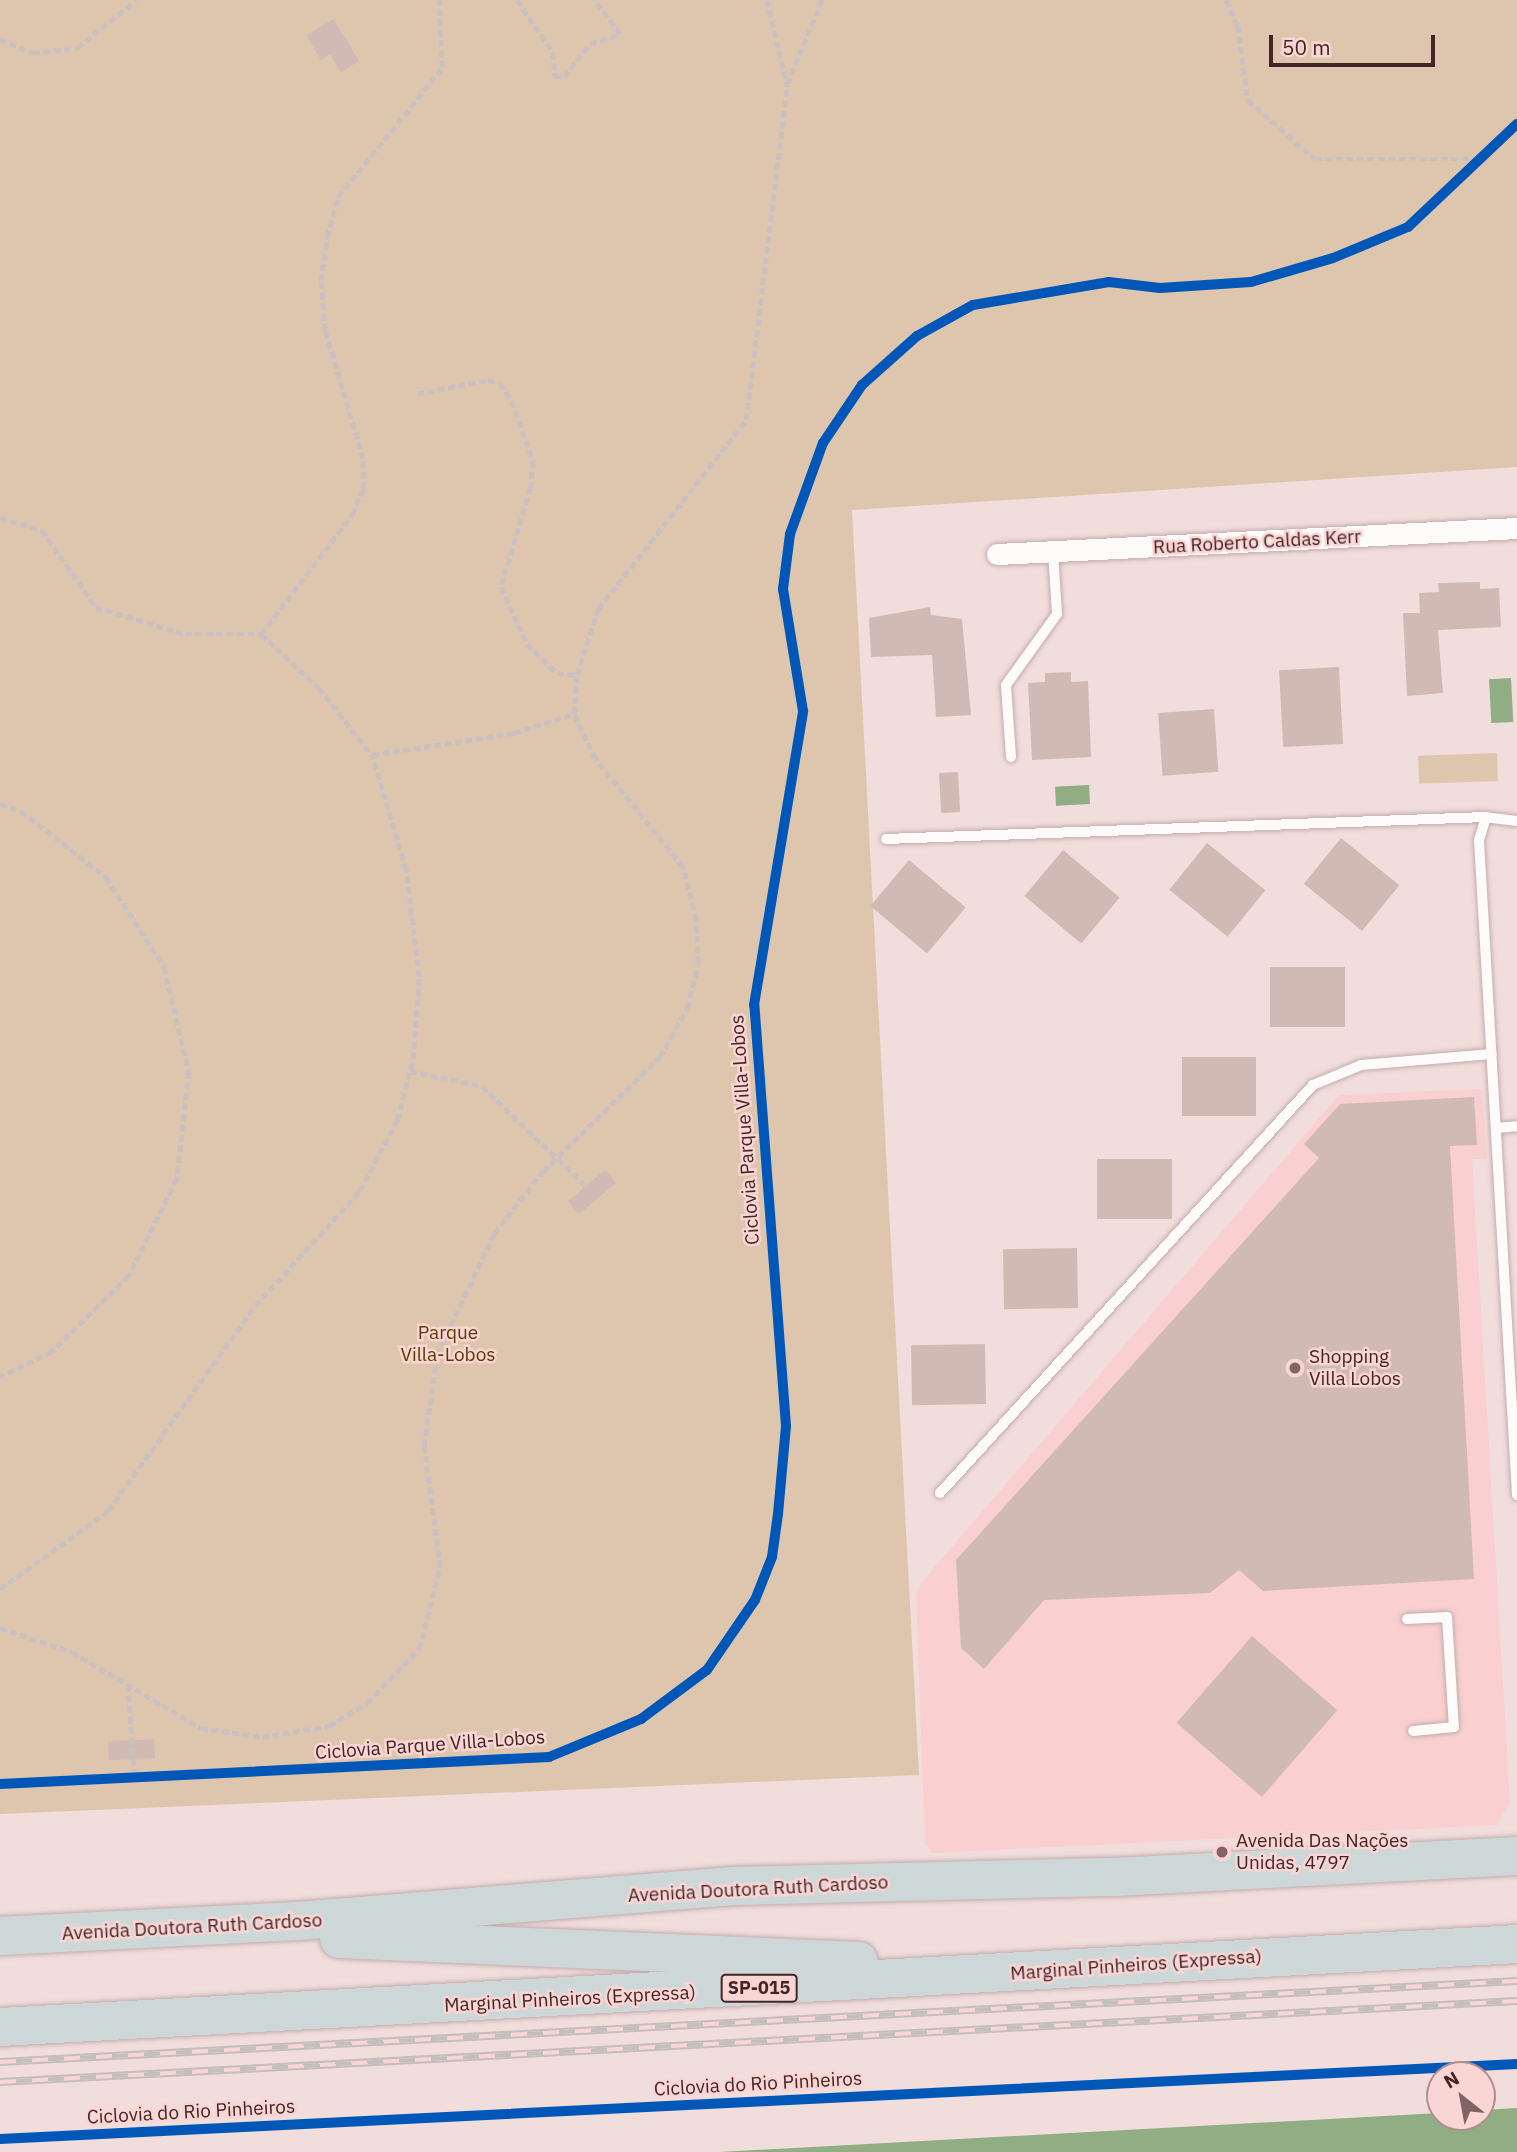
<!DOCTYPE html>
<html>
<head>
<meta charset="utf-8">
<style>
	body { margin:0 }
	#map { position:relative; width:1517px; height:2152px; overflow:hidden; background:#f1dddc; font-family:"IBM Plex Sans",sans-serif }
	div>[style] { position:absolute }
	.built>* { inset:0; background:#f9d0cf }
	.green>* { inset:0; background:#dec6ae; transform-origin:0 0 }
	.water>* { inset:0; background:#91ad83; transform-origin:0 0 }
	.building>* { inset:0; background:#d1bab4; transform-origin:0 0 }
	.path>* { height:4.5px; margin-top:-2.25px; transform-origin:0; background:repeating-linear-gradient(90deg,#cac0c0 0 7px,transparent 0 10.5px) }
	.roads { filter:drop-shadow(0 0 2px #c4acac) drop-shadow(0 0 2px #c4acac) }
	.lane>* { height:10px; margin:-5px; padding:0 5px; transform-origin:5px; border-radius:5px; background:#fdfafa }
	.street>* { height:21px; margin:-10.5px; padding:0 10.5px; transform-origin:10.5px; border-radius:10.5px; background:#fdfafa }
	.highway>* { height:38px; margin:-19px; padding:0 19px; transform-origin:19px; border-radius:19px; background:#ced7d8 }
	.rail>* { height:8px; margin-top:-4px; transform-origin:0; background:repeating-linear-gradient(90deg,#f9d5d4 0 16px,#c4bebd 0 32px); box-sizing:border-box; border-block:2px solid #c4bebd }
	.cycleway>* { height:10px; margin:-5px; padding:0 5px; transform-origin:5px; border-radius:5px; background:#0057b8 }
	.dots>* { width:19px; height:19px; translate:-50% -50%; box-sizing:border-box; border:4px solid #f9d5d4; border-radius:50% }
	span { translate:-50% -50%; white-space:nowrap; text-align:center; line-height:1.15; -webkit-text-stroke:5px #f9d5d4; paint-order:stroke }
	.shield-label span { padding:2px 5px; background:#f9d5d4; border:2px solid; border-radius:5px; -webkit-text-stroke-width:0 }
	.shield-label { font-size:18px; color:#442424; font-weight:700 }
	.street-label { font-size:19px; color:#442424 }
	.park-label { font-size:19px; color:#593d01 }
	.poi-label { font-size:19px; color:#442424 }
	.left { translate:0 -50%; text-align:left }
	.north { position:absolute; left:1426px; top:2061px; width:70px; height:70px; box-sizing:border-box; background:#f9d5d4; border:2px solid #b18e8e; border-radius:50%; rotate:329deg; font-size:19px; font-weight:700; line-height:28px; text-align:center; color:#442424 }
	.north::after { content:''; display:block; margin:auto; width:24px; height:32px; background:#816564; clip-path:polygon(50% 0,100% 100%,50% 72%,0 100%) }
	.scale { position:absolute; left:1269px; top:35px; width:166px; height:32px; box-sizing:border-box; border:4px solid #442424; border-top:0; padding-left:9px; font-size:21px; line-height:24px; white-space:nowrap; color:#442424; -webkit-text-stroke:5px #f9d5d4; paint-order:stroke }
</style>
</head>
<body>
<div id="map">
	<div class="built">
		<div style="clip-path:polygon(1482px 1089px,1487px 1159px,1472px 1159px,1510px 1802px,1497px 1825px,932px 1853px,925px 1844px,916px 1592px,926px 1577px,1339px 1095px)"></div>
	</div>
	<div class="green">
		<div style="clip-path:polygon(0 0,1517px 0,1517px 467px,852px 510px,919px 1775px,0 1814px)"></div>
		<div style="left:1497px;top:753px;width:28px;height:79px;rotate:88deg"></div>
	</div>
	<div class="water">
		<div style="left:1511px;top:678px;width:44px;height:22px;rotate:87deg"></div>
		<div style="left:1089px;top:785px;width:19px;height:34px;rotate:87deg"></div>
		<div style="clip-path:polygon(1517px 2108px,1517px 2152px,719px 2152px,1440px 2113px,1482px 2117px,1482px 2110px)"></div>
	</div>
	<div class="building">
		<div style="clip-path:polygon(334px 19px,359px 61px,341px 72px,330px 54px,321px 60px,306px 35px)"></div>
		<div style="clip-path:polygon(1480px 582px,1480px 589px,1499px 588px,1501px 627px,1438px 630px,1443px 693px,1407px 696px,1403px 613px,1420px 613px,1419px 593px,1439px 592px,1438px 583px)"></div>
		<div style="clip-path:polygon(930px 607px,931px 615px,962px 619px,971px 715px,936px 717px,932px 655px,871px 657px,869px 618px)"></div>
		<div style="left:1339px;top:667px;width:77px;height:60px;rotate:87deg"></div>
		<div style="clip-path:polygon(1071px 672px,1071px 682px,1088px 681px,1091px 757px,1032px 760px,1028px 683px,1045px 682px,1045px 673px)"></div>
		<div style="left:1214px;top:709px;width:63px;height:56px;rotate:86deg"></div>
		<div style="left:958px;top:772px;width:40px;height:19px;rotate:87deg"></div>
		<div style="left:1341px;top:838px;width:75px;height:59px;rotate:39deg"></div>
		<div style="left:1207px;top:843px;width:75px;height:60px;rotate:39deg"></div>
		<div style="left:1063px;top:850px;width:74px;height:60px;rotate:40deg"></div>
		<div style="left:909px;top:860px;width:74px;height:60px;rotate:40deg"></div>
		<div style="left:1345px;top:967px;width:60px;height:75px;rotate:90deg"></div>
		<div style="left:1256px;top:1057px;width:59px;height:74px;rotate:90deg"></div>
		<div style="clip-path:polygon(1474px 1097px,1477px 1145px,1450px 1146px,1474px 1579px,1263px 1591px,1239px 1570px,1210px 1593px,1044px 1600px,984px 1669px,961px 1648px,956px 1560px,1319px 1158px,1304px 1144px,1340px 1104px)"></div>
		<div style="left:1172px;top:1159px;width:60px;height:75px;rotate:90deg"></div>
		<div style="left:605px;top:1170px;width:17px;height:48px;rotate:50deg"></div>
		<div style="left:1077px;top:1248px;width:60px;height:74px;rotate:89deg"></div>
		<div style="left:985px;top:1344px;width:60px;height:74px;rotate:89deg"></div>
		<div style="left:1252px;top:1636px;width:113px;height:115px;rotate:41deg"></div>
		<div style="left:154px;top:1739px;width:19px;height:46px;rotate:87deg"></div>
	</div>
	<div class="path">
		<div style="left:517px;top:0;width:63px;rotate:55.3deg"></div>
		<div style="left:553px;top:52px;width:25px;rotate:85deg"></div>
		<div style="left:555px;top:77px;width:9px"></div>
		<div style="left:564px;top:77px;width:42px;rotate:-51.8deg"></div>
		<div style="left:590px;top:44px;width:32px;rotate:-18deg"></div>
		<div style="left:620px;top:34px;width:43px;rotate:-127.4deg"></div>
		<div style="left:767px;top:0;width:86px;rotate:76.6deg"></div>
		<div style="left:1226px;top:0;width:29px;rotate:65deg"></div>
		<div style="left:1238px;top:26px;width:75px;rotate:82.3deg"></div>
		<div style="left:1248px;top:100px;width:89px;rotate:41.4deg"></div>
		<div style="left:1315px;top:159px;width:163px"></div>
		<div style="left:0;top:39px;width:36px;rotate:23deg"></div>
		<div style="left:33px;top:53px;width:44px;rotate:-6.5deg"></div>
		<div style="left:77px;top:48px;width:76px;rotate:-39.1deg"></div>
		<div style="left:417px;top:394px;width:72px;rotate:-11.2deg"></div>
		<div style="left:488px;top:380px;width:12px;rotate:14deg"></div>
		<div style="left:500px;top:383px;width:22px;rotate:56deg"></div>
		<div style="left:512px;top:401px;width:64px;rotate:70.7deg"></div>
		<div style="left:533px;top:461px;width:27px;rotate:94deg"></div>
		<div style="left:531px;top:488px;width:103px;rotate:106.9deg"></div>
		<div style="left:501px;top:587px;width:63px;rotate:65.5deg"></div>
		<div style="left:527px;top:644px;width:42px;rotate:44deg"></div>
		<div style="left:557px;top:673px;width:20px;rotate:6deg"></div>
		<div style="left:0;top:518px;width:44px;rotate:15.9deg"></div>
		<div style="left:42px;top:530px;width:94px;rotate:55deg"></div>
		<div style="left:96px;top:607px;width:93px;rotate:16.9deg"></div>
		<div style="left:185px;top:634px;width:76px"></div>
		<div style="left:261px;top:634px;width:79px;rotate:43deg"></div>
		<div style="left:319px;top:688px;width:85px;rotate:51.7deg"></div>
		<div style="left:372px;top:755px;width:144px;rotate:-8.8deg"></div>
		<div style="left:514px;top:733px;width:63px;rotate:-17.6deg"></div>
		<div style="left:574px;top:714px;width:39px;rotate:-86deg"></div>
		<div style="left:577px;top:675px;width:69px;rotate:-72.3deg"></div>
		<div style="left:598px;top:609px;width:240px;rotate:-51.9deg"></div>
		<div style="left:746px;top:420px;width:338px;rotate:-83deg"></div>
		<div style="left:787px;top:84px;width:91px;rotate:-67.4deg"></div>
		<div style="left:261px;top:634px;width:150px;rotate:-52.6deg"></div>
		<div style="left:352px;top:515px;width:28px;rotate:-67deg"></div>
		<div style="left:363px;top:489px;width:30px;rotate:-90deg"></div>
		<div style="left:363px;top:459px;width:134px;rotate:-106.5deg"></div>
		<div style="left:325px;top:331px;width:50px;rotate:-94.6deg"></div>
		<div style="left:321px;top:281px;width:44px;rotate:-82.2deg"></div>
		<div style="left:327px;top:237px;width:41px;rotate:-74.6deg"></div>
		<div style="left:338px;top:197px;width:166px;rotate:-51.1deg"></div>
		<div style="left:442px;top:68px;width:68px;rotate:-92.5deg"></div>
		<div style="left:0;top:804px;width:22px;rotate:18deg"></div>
		<div style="left:21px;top:811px;width:108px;rotate:37.8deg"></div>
		<div style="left:106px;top:877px;width:107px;rotate:57.2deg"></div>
		<div style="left:164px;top:967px;width:108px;rotate:76.6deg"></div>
		<div style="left:189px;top:1072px;width:108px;rotate:96.4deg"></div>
		<div style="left:177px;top:1179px;width:108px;rotate:116.3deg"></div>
		<div style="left:129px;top:1276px;width:108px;rotate:135.4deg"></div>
		<div style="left:52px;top:1352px;width:58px;rotate:154.3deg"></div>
		<div style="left:410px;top:1071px;width:74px;rotate:11.8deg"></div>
		<div style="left:482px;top:1086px;width:146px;rotate:43.9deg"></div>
		<div style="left:0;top:1589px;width:133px;rotate:-35.8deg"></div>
		<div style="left:108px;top:1511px;width:252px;rotate:-54.4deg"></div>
		<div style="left:255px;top:1306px;width:156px;rotate:-47.6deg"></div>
		<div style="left:360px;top:1191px;width:80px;rotate:-62.5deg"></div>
		<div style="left:397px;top:1120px;width:63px;rotate:-75.3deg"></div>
		<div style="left:413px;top:1059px;width:82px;rotate:-85.8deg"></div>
		<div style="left:419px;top:977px;width:108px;rotate:-96.9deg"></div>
		<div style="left:406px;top:870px;width:120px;rotate:-106.5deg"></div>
		<div style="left:0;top:1628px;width:76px;rotate:18.4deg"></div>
		<div style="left:72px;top:1652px;width:150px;rotate:30.5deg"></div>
		<div style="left:201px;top:1728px;width:62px;rotate:8.4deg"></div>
		<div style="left:262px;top:1737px;width:68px;rotate:-9.3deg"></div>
		<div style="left:329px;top:1726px;width:44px;rotate:-31.2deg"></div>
		<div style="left:367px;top:1703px;width:75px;rotate:-46.1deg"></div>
		<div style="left:419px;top:1649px;width:85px;rotate:-75.6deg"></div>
		<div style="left:440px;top:1567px;width:122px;rotate:-97.5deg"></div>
		<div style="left:424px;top:1446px;width:93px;rotate:-82deg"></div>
		<div style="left:437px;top:1354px;width:133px;rotate:-64.6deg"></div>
		<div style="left:494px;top:1234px;width:80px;rotate:-52.1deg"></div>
		<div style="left:543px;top:1171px;width:163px;rotate:-44.3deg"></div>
		<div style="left:660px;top:1057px;width:56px;rotate:-61.1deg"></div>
		<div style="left:687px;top:1008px;width:45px;rotate:-76deg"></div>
		<div style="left:698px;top:964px;width:44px;rotate:-92.6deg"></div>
		<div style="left:696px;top:920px;width:55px;rotate:-103.8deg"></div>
		<div style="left:683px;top:867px;width:139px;rotate:-129.2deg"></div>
		<div style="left:595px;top:759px;width:50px;rotate:-115deg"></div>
		<div style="left:128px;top:1685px;width:96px;rotate:85.8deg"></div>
	</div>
	<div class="roads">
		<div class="lane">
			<div style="left:1011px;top:757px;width:72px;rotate:-94deg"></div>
			<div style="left:1006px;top:685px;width:87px;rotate:-54.3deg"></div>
			<div style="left:1057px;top:614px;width:62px;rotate:-93.7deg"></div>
			<div style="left:1517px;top:821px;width:31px;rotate:-173deg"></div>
			<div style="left:1486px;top:817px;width:24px;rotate:107deg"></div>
			<div style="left:1479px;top:840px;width:656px;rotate:86.68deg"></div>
			<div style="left:886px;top:839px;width:600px;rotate:-2.1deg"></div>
			<div style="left:1496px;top:1128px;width:21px;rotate:-5deg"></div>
			<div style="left:940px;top:1493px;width:553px;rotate:-47.57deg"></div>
			<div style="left:1313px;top:1085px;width:52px;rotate:-22.6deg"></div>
			<div style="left:1361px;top:1065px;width:131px;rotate:-4.8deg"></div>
			<div style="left:1407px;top:1619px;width:40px;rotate:-2.9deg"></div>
			<div style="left:1447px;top:1617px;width:110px;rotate:86.4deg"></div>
			<div style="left:1454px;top:1727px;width:41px;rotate:174.4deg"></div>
		</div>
		<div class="street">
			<div style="left:997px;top:554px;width:521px;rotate:-2.86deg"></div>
		</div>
		<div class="highway">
			<div style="left:0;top:1936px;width:298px;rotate:-2.9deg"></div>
			<div style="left:298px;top:1921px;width:437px;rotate:-4.6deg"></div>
			<div style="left:734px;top:1886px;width:381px;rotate:-1.4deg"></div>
			<div style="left:1115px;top:1877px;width:403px;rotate:-3deg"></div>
			<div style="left:339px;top:1939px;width:520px;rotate:2.42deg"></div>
			<div style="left:0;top:2027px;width:1519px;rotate:-3.13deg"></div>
		</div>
	</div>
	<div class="rail">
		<div style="left:0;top:2062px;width:1519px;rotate:-3.06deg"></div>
		<div style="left:0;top:2082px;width:1519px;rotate:-3.06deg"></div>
	</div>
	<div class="cycleway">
		<div style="left:0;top:1784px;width:550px;rotate:-2.82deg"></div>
		<div style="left:549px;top:1757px;width:100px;rotate:-22.4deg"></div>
		<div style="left:641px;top:1719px;width:82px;rotate:-36.6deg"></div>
		<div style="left:707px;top:1670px;width:85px;rotate:-55.6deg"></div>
		<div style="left:755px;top:1600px;width:46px;rotate:-68.4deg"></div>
		<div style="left:772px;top:1557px;width:43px;rotate:-82.1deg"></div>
		<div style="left:778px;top:1514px;width:88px;rotate:-84.8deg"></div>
		<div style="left:786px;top:1426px;width:422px;rotate:-94.3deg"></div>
		<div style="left:754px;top:1005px;width:298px;rotate:-80.5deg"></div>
		<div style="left:803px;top:711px;width:124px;rotate:-99.3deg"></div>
		<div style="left:783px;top:589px;width:55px;rotate:-82.7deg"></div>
		<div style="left:790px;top:534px;width:97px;rotate:-70.1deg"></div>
		<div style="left:823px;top:443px;width:70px;rotate:-56.1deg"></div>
		<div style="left:862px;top:385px;width:74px;rotate:-41.7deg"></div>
		<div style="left:917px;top:336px;width:64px;rotate:-29deg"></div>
		<div style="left:973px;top:305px;width:138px;rotate:-9.6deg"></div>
		<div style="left:1109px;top:282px;width:51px;rotate:6.7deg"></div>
		<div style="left:1160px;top:288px;width:91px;rotate:-3.8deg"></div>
		<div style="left:1251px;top:282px;width:85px;rotate:-16.3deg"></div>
		<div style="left:1333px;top:258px;width:81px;rotate:-22.5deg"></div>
		<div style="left:1408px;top:227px;width:150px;rotate:-43.4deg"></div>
		<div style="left:0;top:2139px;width:1519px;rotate:-2.83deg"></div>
	</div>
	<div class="dots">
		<div style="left:1295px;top:1368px;background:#816564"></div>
		<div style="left:1222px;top:1852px;background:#816564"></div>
	</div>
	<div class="shield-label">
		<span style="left:759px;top:1988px">SP-015</span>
	</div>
	<div class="street-label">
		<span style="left:1257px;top:542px;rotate:-3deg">Rua Roberto Caldas Kerr</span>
		<span style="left:745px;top:1130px;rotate:-94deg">Ciclovia Parque Villa-Lobos</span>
		<span style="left:430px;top:1745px;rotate:-4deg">Ciclovia Parque Villa-Lobos</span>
		<span style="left:758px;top:1889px;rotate:-3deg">Avenida Doutora Ruth Cardoso</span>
		<span style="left:192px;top:1927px;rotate:-3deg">Avenida Doutora Ruth Cardoso</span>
		<span style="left:1136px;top:1965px;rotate:-4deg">Marginal Pinheiros (Expressa)</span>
		<span style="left:570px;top:1999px;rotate:-3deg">Marginal Pinheiros (Expressa)</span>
		<span style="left:758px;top:2084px;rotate:-3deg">Ciclovia do Rio Pinheiros</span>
		<span style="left:191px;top:2112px;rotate:-3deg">Ciclovia do Rio Pinheiros</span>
	</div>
	<div class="park-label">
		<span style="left:448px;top:1344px">Parque<br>Villa-Lobos</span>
	</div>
	<div class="poi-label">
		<span class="left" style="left:1309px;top:1368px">Shopping<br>Villa Lobos</span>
		<span class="left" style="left:1236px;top:1852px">Avenida Das Nações<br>Unidas, 4797</span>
	</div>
	<div class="north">N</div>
	<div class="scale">50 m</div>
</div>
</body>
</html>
